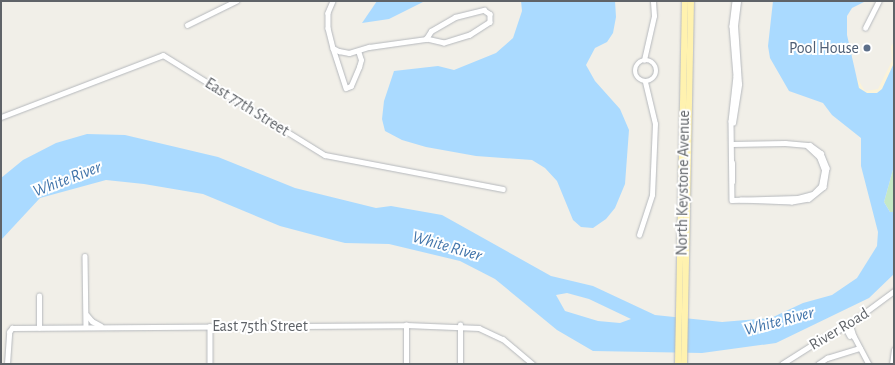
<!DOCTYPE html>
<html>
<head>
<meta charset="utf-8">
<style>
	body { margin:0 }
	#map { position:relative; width:895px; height:365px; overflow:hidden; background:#f1efe8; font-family:"Alegreya Sans",sans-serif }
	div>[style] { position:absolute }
	.green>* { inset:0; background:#c5e8c5 }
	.sand>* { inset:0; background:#fbf3d9 }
	.water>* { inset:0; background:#aadaff }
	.roads { filter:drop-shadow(0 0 1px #b5b8bc) drop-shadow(0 0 1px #b5b8bc) }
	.minor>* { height:4.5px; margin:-2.25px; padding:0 2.25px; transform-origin:2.25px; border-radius:2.25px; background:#fff }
	.minor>.ring { margin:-2.25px; padding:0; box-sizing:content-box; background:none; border:4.5px solid #fff; border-radius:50% }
	.major>* { height:5.5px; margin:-2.75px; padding:0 2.75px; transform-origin:2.75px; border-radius:2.75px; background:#fff2af }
	.dots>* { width:11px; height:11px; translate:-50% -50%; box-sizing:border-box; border:2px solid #fff; border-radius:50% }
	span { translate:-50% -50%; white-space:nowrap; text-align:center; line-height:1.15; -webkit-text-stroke:4px #fff; paint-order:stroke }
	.service-label { font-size:16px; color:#4e5e75 }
	.right { translate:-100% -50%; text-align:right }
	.street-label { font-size:16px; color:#5f6368 }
	.water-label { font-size:17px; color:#4174aa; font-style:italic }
	.frame { position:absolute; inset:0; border:2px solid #5f6368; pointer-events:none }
</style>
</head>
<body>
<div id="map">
	<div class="green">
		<div style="clip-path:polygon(894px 166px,894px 212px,890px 212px,884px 202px)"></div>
	</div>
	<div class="sand">
		<div style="clip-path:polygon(894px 42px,894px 65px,882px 90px,872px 95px,859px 91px,854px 73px,865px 91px,878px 89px,892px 61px,891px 46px)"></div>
	</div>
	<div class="water">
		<div style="clip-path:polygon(377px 1px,425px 1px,389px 19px,362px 23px)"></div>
		<div style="clip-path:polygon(521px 1px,615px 1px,616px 17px,613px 33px,607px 42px,595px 48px,586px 65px,595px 81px,620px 109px,629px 130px,625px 184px,615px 208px,606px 219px,593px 228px,581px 227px,573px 220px,557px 181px,545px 168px,532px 160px,476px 156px,426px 147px,402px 140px,385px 131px,382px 119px,384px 101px,394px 71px,438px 66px,454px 70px,496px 53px,513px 38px,522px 11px)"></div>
		<div style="clip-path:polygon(evenodd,773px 1px,866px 1px,852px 8px,847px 16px,847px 35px,859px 88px,867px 93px,877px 93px,882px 89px,894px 63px,894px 166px,884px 202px,890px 212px,894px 212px,894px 274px,869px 298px,776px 343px,702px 353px,593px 351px,557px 330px,495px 279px,460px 261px,389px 244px,345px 243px,329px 239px,280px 226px,203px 194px,144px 184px,106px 180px,40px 198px,1px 240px,1px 178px,23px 160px,56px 143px,87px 134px,125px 135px,218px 157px,295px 188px,376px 208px,391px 206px,442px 215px,551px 276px,593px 286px,655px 315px,722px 322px,771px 318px,803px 303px,832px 295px,857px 278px,877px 246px,878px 232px,861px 166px,861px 138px,832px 115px,823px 103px,789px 91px,770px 58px,768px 46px,773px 1px,567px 293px,589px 299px,631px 319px,620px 323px,598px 321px,565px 311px,556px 295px,567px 293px)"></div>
	</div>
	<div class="roads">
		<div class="minor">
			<div style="left:333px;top:1px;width:13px;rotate:113deg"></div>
			<div style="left:328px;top:13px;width:15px;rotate:90deg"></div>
			<div style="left:328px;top:28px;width:21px;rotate:76deg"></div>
			<div style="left:333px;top:48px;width:7px;rotate:27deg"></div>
			<div style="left:339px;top:51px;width:10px;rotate:11deg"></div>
			<div style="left:349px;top:53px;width:21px;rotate:-17deg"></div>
			<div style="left:369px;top:47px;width:58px;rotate:-8deg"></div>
			<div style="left:735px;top:1px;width:25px;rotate:97deg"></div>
			<div style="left:732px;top:26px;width:50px;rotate:85.4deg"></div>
			<div style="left:736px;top:76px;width:45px;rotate:96.3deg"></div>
			<div style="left:731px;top:121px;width:79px;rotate:89.3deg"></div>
			<div style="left:732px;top:200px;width:66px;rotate:-1.7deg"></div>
			<div style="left:798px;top:198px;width:16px;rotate:-15deg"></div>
			<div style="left:813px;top:194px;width:11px;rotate:-45deg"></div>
			<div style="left:821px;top:186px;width:16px;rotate:-79deg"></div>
			<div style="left:824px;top:170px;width:14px;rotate:-111deg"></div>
			<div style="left:819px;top:157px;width:16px;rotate:-137deg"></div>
			<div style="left:484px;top:10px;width:7px;rotate:34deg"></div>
			<div style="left:490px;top:14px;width:8px;rotate:90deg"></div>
			<div style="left:490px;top:22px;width:24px;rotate:147deg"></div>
			<div style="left:470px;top:35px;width:27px;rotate:163deg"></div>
			<div style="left:444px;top:43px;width:18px;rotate:-167deg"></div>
			<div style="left:426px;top:39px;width:9px;rotate:-58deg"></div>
			<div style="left:431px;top:31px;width:28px;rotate:-30deg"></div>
			<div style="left:455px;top:17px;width:30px;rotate:-14deg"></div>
			<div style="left:187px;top:25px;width:55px;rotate:-26.1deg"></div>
			<div style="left:865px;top:28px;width:30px;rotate:-63deg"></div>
			<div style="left:333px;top:48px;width:42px;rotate:72deg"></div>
			<div style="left:346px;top:88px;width:5px;rotate:-22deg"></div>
			<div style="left:351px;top:86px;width:21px;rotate:-67deg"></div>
			<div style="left:359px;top:67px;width:7px;rotate:-74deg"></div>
			<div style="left:361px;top:60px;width:9px;rotate:-108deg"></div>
			<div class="ring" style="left:635px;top:60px;width:17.5px;height:17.5px"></div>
			<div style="left:644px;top:60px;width:45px;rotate:-77.2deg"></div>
			<div style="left:654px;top:16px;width:15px;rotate:-94deg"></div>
			<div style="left:1px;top:117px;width:173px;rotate:-20.9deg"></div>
			<div style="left:163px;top:55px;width:190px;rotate:31.7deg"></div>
			<div style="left:325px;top:155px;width:181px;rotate:10.8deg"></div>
			<div style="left:733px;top:123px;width:39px;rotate:-81deg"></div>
			<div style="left:739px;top:84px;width:58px;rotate:-93.9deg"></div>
			<div style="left:735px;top:26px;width:25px;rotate:-83deg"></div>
			<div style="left:732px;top:144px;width:53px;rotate:-1.1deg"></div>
			<div style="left:785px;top:143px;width:25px;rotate:5deg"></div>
			<div style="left:810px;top:145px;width:14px;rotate:36deg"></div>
			<div style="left:821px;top:153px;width:16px;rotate:68deg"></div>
			<div style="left:827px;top:168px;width:19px;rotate:99deg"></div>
			<div style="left:824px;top:187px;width:19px;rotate:141deg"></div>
			<div style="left:809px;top:199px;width:17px;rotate:170deg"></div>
			<div style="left:792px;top:202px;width:51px;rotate:-177.8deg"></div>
			<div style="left:741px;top:144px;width:45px"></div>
			<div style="left:732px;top:182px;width:19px;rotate:-90deg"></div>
			<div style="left:639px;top:235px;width:42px;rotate:-72deg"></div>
			<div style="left:652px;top:195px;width:71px;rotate:-87.6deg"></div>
			<div style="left:655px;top:124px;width:43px;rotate:-103.4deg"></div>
			<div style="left:85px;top:256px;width:71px;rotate:89.2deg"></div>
			<div style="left:87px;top:315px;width:8px;rotate:50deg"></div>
			<div style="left:92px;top:321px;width:10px;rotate:29deg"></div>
			<div style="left:850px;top:324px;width:13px;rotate:72deg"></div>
			<div style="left:854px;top:336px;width:32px;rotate:62deg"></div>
			<div style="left:210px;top:326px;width:38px;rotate:90deg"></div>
			<div style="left:845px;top:327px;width:10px;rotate:61deg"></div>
			<div style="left:850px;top:336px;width:4px"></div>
			<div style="left:39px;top:328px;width:32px;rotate:-90deg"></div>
			<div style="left:7px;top:364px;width:32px;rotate:-86deg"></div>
			<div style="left:9px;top:332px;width:5px;rotate:-53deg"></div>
			<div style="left:12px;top:328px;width:394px;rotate:-0.4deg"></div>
			<div style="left:406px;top:325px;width:73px;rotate:2.4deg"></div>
			<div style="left:479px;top:328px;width:26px;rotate:25deg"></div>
			<div style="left:503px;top:339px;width:39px;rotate:40deg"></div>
			<div style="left:406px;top:364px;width:39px;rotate:-90deg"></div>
			<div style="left:460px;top:364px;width:39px;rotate:-90deg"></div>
			<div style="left:782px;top:364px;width:49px;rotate:-32.4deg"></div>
			<div style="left:823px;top:338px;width:28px;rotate:-27deg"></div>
			<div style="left:848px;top:325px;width:57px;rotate:-36.5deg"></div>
			<div style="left:818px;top:364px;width:11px;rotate:-34deg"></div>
			<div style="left:827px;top:358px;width:34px;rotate:-17deg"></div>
			<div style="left:892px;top:364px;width:14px;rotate:-82deg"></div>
		</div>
		<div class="major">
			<div style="left:678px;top:364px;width:363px;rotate:-88.9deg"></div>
			<div style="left:684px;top:364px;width:363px;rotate:-88.9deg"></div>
		</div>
	</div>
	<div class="dots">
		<div style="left:867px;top:48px;background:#5c6f8a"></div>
	</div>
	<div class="service-label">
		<span class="right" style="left:859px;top:48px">Pool House</span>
	</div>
	<div class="street-label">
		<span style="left:247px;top:107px;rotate:32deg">East 77th Street</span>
		<span style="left:683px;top:183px;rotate:-89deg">North Keystone Avenue</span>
		<span style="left:260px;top:326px">East 75th Street</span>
		<span style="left:839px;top:329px;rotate:-31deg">River Road</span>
	</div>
	<div class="water-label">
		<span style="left:67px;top:179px;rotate:-21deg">White River</span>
		<span style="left:447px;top:246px;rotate:16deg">White River</span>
		<span style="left:779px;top:321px;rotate:-15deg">White River</span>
	</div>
	<div class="frame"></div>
</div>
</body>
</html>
